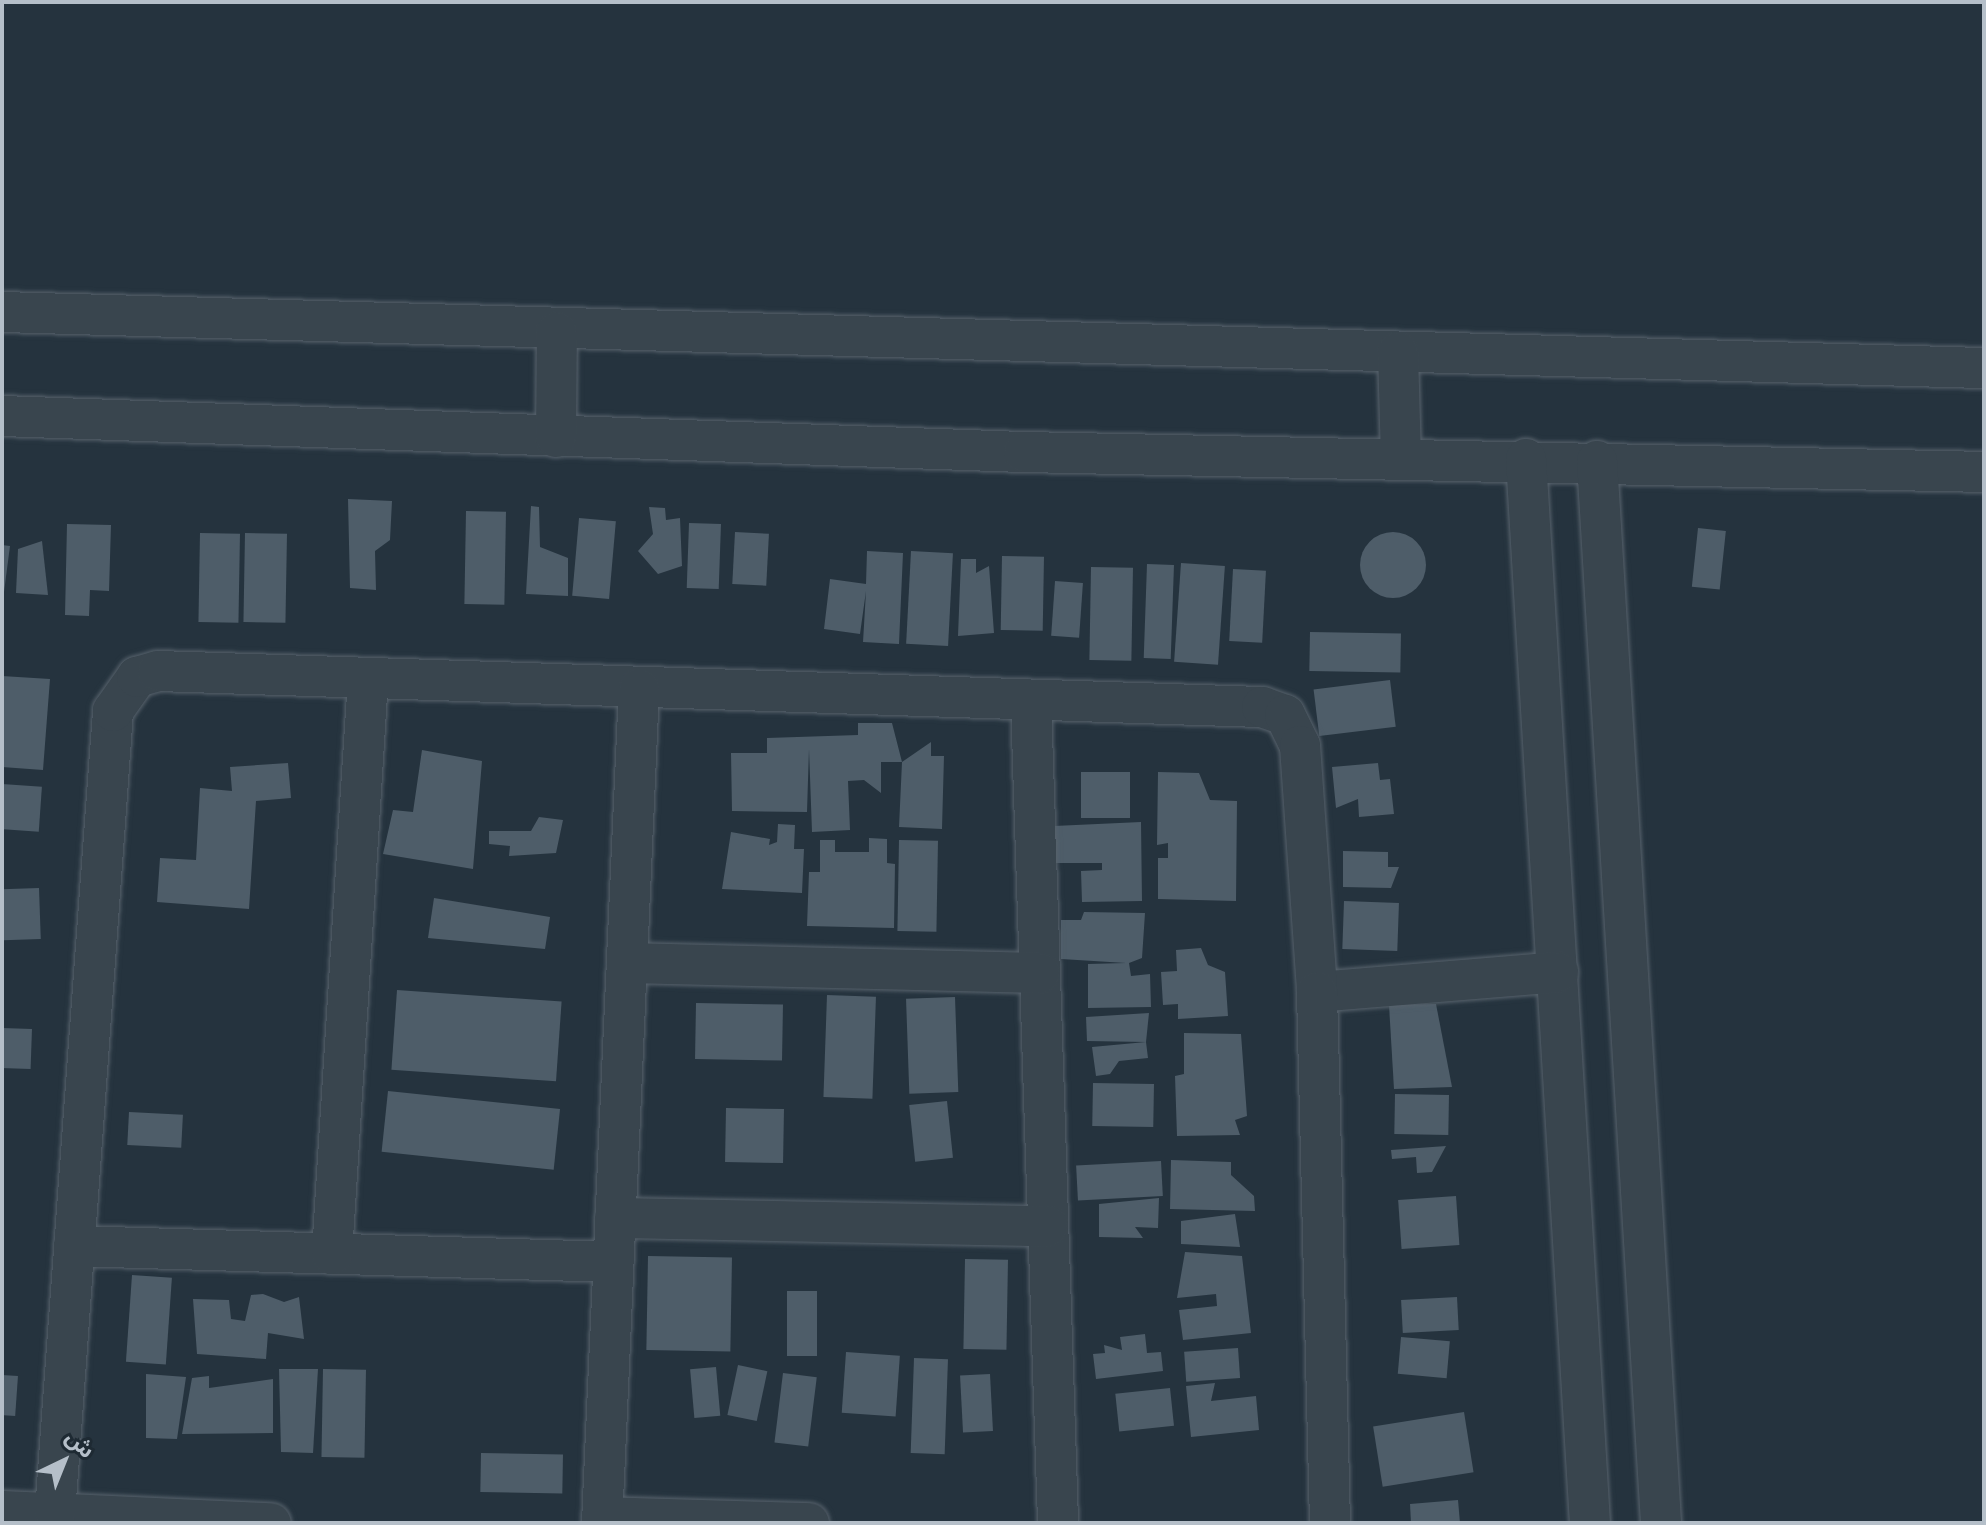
<!DOCTYPE html>
<html>
<head>
<meta charset="utf-8">
<style>
	body { margin:0 }
	#map { position:relative; width:1986px; height:1525px; overflow:hidden; background:#25333e; font-family:Jost,"Noto Sans Arabic",sans-serif }
	div>[style] { position:absolute }
	.building>* { inset:0; background:#4e5d69; transform-origin:0 0 }
	.round { border-radius:50% }
	.roads { filter:drop-shadow(0 0 2px #57626c) drop-shadow(0 0 2px #57626c) }
	.minor>* { height:40px; margin:-20px; padding:0 20px; transform-origin:20px; border-radius:20px; background:#39454e }
	span { translate:-50% -50%; white-space:nowrap; text-align:center; line-height:1.15; -webkit-text-stroke:7px #1e2a33; paint-order:stroke }
	.frame { position:absolute; inset:0; border:4px solid #b5bfc9; pointer-events:none }
	.north { position:absolute; left:24px; top:1421px; width:80px; height:80px; -webkit-text-stroke:6px #1e2a33; paint-order:stroke; rotate:43deg; font-size:22px; font-weight:700; line-height:32px; text-align:center; color:#b5bfc9 }
	.north::after { content:''; display:block; margin:auto; width:28px; height:36px; background:#b5bfc9; clip-path:polygon(50% 0,100% 100%,50% 72%,0 100%) }
</style>
</head>
<body>
<div id="map">
	<div class="building">
		<div style="clip-path:polygon(348px 499px,392px 501px,390px 540px,375px 551px,376px 590px,350px 588px)"></div>
		<div style="clip-path:polygon(531px 506px,539px 507px,540px 547px,568px 558px,568px 596px,526px 594px)"></div>
		<div style="clip-path:polygon(649px 507px,665px 508px,666px 520px,680px 518px,682px 566px,658px 574px,638px 551px,653px 534px)"></div>
		<div style="left:466px;top:511px;width:40px;height:93px;rotate:1deg"></div>
		<div style="left:579px;top:518px;width:37px;height:78px;rotate:5deg"></div>
		<div style="left:689px;top:523px;width:32px;height:65px;rotate:2deg"></div>
		<div style="clip-path:polygon(67px 524px,111px 525px,109px 591px,90px 590px,89px 616px,65px 615px)"></div>
		<div style="left:1698px;top:528px;width:28px;height:59px;rotate:6deg"></div>
		<div class="round" style="left:1360px;top:532px;width:66px;height:66px"></div>
		<div style="left:735px;top:532px;width:34px;height:52px;rotate:3deg"></div>
		<div style="left:200px;top:533px;width:40px;height:89px;rotate:1deg"></div>
		<div style="left:245px;top:533px;width:42px;height:89px;rotate:1deg"></div>
		<div style="clip-path:polygon(42px 541px,48px 595px,16px 593px,18px 549px)"></div>
		<div style="clip-path:polygon(2px 545px,10px 546px,4px 592px,2px 592px)"></div>
		<div style="clip-path:polygon(867px 551px,903px 553px,899px 644px,863px 642px,866px 591px,860px 634px,824px 629px,830px 579px,866px 584px)"></div>
		<div style="left:911px;top:551px;width:42px;height:93px;rotate:3deg"></div>
		<div style="left:1002px;top:556px;width:42px;height:74px;rotate:1deg"></div>
		<div style="clip-path:polygon(961px 559px,976px 559px,976px 573px,989px 566px,994px 633px,958px 636px)"></div>
		<div style="left:1181px;top:563px;width:44px;height:99px;rotate:4deg"></div>
		<div style="left:1147px;top:564px;width:27px;height:94px;rotate:2deg"></div>
		<div style="left:1091px;top:567px;width:42px;height:93px;rotate:1deg"></div>
		<div style="left:1233px;top:569px;width:33px;height:72px;rotate:3deg"></div>
		<div style="left:1055px;top:581px;width:28px;height:55px;rotate:4deg"></div>
		<div style="left:1310px;top:632px;width:91px;height:39px;rotate:1deg"></div>
		<div style="clip-path:polygon(2px 676px,50px 679px,43px 770px,2px 767px)"></div>
		<div style="left:1390px;top:680px;width:47px;height:77px;rotate:83deg"></div>
		<div style="clip-path:polygon(858px 723px,892px 723px,902px 762px,881px 762px,881px 793px,864px 780px,848px 781px,850px 830px,812px 832px,809px 749px,807px 812px,732px 811px,731px 753px,767px 753px,767px 738px,858px 735px)"></div>
		<div style="clip-path:polygon(931px 742px,931px 756px,944px 756px,942px 829px,899px 827px,902px 762px)"></div>
		<div style="clip-path:polygon(422px 750px,482px 761px,473px 869px,383px 854px,393px 810px,413px 812px)"></div>
		<div style="clip-path:polygon(288px 763px,291px 798px,256px 801px,249px 909px,157px 902px,160px 858px,196px 860px,200px 788px,232px 791px,230px 767px)"></div>
		<div style="clip-path:polygon(1378px 763px,1380px 780px,1390px 779px,1394px 814px,1359px 817px,1358px 799px,1336px 808px,1332px 767px)"></div>
		<div style="left:1081px;top:772px;width:49px;height:46px"></div>
		<div style="clip-path:polygon(1158px 772px,1199px 773px,1210px 800px,1237px 801px,1236px 901px,1158px 899px,1158px 858px,1168px 858px,1168px 843px,1157px 845px)"></div>
		<div style="left:2px;top:784px;width:40px;height:45px;rotate:4deg"></div>
		<div style="clip-path:polygon(539px 817px,563px 820px,556px 853px,509px 856px,510px 846px,489px 844px,489px 831px,531px 831px)"></div>
		<div style="clip-path:polygon(1141px 822px,1142px 901px,1082px 902px,1081px 871px,1102px 870px,1102px 863px,1056px 863px,1054px 826px)"></div>
		<div style="clip-path:polygon(778px 824px,795px 825px,794px 849px,804px 849px,802px 893px,722px 889px,731px 832px,770px 839px,769px 845px,777px 842px)"></div>
		<div style="clip-path:polygon(869px 838px,887px 839px,887px 863px,895px 864px,894px 928px,807px 926px,809px 872px,820px 872px,820px 840px,835px 840px,835px 852px,869px 852px)"></div>
		<div style="left:899px;top:840px;width:39px;height:91px;rotate:1deg"></div>
		<div style="clip-path:polygon(1343px 851px,1388px 852px,1388px 867px,1399px 867px,1391px 888px,1343px 887px)"></div>
		<div style="left:39px;top:888px;width:51px;height:37px;rotate:88deg"></div>
		<div style="clip-path:polygon(434px 898px,550px 917px,545px 949px,428px 938px)"></div>
		<div style="left:1344px;top:901px;width:55px;height:48px;rotate:2deg"></div>
		<div style="clip-path:polygon(1084px 912px,1145px 913px,1142px 958px,1129px 963px,1131px 976px,1150px 974px,1151px 1007px,1088px 1008px,1088px 964px,1126px 963px,1061px 959px,1061px 920px,1081px 920px)"></div>
		<div style="clip-path:polygon(1201px 948px,1208px 965px,1225px 972px,1228px 1016px,1178px 1019px,1178px 1004px,1163px 1005px,1161px 972px,1177px 971px,1176px 950px)"></div>
		<div style="left:397px;top:990px;width:165px;height:80px;rotate:4deg"></div>
		<div style="left:827px;top:995px;width:49px;height:102px;rotate:2deg"></div>
		<div style="left:955px;top:997px;width:95px;height:49px;rotate:88deg"></div>
		<div style="left:696px;top:1003px;width:87px;height:56px;rotate:1deg"></div>
		<div style="clip-path:polygon(1436px 1004px,1452px 1087px,1394px 1089px,1389px 1005px)"></div>
		<div style="clip-path:polygon(1149px 1013px,1146px 1042px,1087px 1041px,1086px 1017px)"></div>
		<div style="left:2px;top:1028px;width:30px;height:40px;rotate:2deg"></div>
		<div style="clip-path:polygon(1184px 1033px,1241px 1034px,1247px 1116px,1235px 1120px,1240px 1135px,1177px 1136px,1175px 1076px,1184px 1074px)"></div>
		<div style="clip-path:polygon(1146px 1042px,1148px 1058px,1119px 1061px,1110px 1074px,1096px 1076px,1092px 1047px)"></div>
		<div style="left:1093px;top:1083px;width:61px;height:43px;rotate:1deg"></div>
		<div style="left:388px;top:1091px;width:173px;height:61px;rotate:6deg"></div>
		<div style="left:1395px;top:1094px;width:54px;height:40px;rotate:1deg"></div>
		<div style="left:947px;top:1101px;width:57px;height:38px;rotate:84deg"></div>
		<div style="left:726px;top:1108px;width:58px;height:54px;rotate:1deg"></div>
		<div style="left:129px;top:1112px;width:54px;height:33px;rotate:3deg"></div>
		<div style="clip-path:polygon(1446px 1146px,1432px 1172px,1417px 1173px,1416px 1157px,1392px 1159px,1391px 1150px)"></div>
		<div style="clip-path:polygon(1171px 1160px,1231px 1162px,1231px 1175px,1254px 1196px,1255px 1211px,1170px 1209px)"></div>
		<div style="left:1161px;top:1161px;width:35px;height:85px;rotate:87deg"></div>
		<div style="left:1456px;top:1196px;width:49px;height:58px;rotate:86deg"></div>
		<div style="clip-path:polygon(1159px 1198px,1158px 1228px,1135px 1227px,1143px 1238px,1099px 1237px,1099px 1204px)"></div>
		<div style="clip-path:polygon(1235px 1214px,1240px 1247px,1181px 1244px,1181px 1221px)"></div>
		<div style="clip-path:polygon(1185px 1252px,1242px 1256px,1251px 1333px,1183px 1340px,1179px 1310px,1217px 1306px,1216px 1294px,1177px 1298px)"></div>
		<div style="left:648px;top:1256px;width:84px;height:94px;rotate:1deg"></div>
		<div style="left:965px;top:1259px;width:43px;height:90px;rotate:1deg"></div>
		<div style="left:132px;top:1275px;width:40px;height:87px;rotate:4deg"></div>
		<div style="left:787px;top:1291px;width:30px;height:65px"></div>
		<div style="clip-path:polygon(263px 1294px,284px 1302px,299px 1297px,304px 1339px,268px 1333px,266px 1359px,197px 1354px,193px 1299px,229px 1300px,231px 1319px,245px 1321px,251px 1295px)"></div>
		<div style="left:1457px;top:1297px;width:33px;height:56px;rotate:87deg"></div>
		<div style="clip-path:polygon(1145px 1334px,1147px 1353px,1161px 1352px,1163px 1371px,1096px 1379px,1093px 1354px,1105px 1353px,1104px 1345px,1122px 1350px,1120px 1337px)"></div>
		<div style="left:1401px;top:1337px;width:49px;height:37px;rotate:5deg"></div>
		<div style="left:1238px;top:1348px;width:30px;height:54px;rotate:86deg"></div>
		<div style="left:846px;top:1352px;width:54px;height:61px;rotate:4deg"></div>
		<div style="left:914px;top:1358px;width:34px;height:95px;rotate:2deg"></div>
		<div style="left:738px;top:1365px;width:30px;height:51px;rotate:12deg"></div>
		<div style="left:716px;top:1367px;width:49px;height:26px;rotate:85deg"></div>
		<div style="clip-path:polygon(279px 1369px,318px 1369px,313px 1453px,281px 1452px)"></div>
		<div style="left:323px;top:1369px;width:43px;height:88px;rotate:1deg"></div>
		<div style="left:783px;top:1373px;width:34px;height:70px;rotate:7deg"></div>
		<div style="clip-path:polygon(146px 1374px,186px 1377px,177px 1439px,146px 1438px)"></div>
		<div style="left:990px;top:1374px;width:57px;height:30px;rotate:87deg"></div>
		<div style="left:2px;top:1375px;width:16px;height:40px;rotate:4deg"></div>
		<div style="clip-path:polygon(209px 1376px,209px 1388px,273px 1379px,273px 1433px,182px 1434px,192px 1378px)"></div>
		<div style="clip-path:polygon(1215px 1383px,1211px 1401px,1256px 1396px,1259px 1430px,1191px 1437px,1186px 1386px)"></div>
		<div style="left:1170px;top:1388px;width:38px;height:55px;rotate:84deg"></div>
		<div style="left:1464px;top:1412px;width:61px;height:92px;rotate:81deg"></div>
		<div style="left:481px;top:1453px;width:82px;height:39px;rotate:1deg"></div>
		<div style="clip-path:polygon(1458px 1500px,1460px 1523px,1411px 1523px,1410px 1504px)"></div>
	</div>
	<div class="roads">
		<div class="minor">
			<div style="left:2px;top:312px;width:1983px;rotate:1.62deg"></div>
			<div style="left:1398px;top:352px;width:107px;rotate:88.4deg"></div>
			<div style="left:2px;top:416px;width:1023px;rotate:2.02deg"></div>
			<div style="left:1024px;top:452px;width:960px;rotate:1.19deg"></div>
			<div style="left:556px;top:437px;width:105px;rotate:-89.5deg"></div>
			<div style="left:1526px;top:459px;width:1066px;rotate:86.56deg"></div>
			<div style="left:1597px;top:461px;width:1064px;rotate:86.55deg"></div>
			<div style="left:1031px;top:703px;width:820px;rotate:88.11deg"></div>
			<div style="left:627px;top:963px;width:413px;rotate:1.4deg"></div>
			<div style="left:1317px;top:992px;width:242px;rotate:-4.7deg"></div>
			<div style="left:615px;top:1218px;width:433px;rotate:1.1deg"></div>
			<div style="left:74px;top:1246px;width:539px;rotate:1.7deg"></div>
			<div style="left:332px;top:1254px;width:576px;rotate:-86.42deg"></div>
			<div style="left:2px;top:1511px;width:269px;rotate:2.6deg"></div>
			<div style="left:55px;top:1513px;width:804px;rotate:-85.86deg"></div>
			<div style="left:113px;top:711px;width:42px;rotate:-54.8deg"></div>
			<div style="left:137px;top:677px;width:22px;rotate:-16deg"></div>
			<div style="left:158px;top:671px;width:1105px;rotate:1.87deg"></div>
			<div style="left:1262px;top:707px;width:24px;rotate:19deg"></div>
			<div style="left:1285px;top:715px;width:34px;rotate:64deg"></div>
			<div style="left:1300px;top:746px;width:247px;rotate:86deg"></div>
			<div style="left:1317px;top:992px;width:531px;rotate:88.6deg"></div>
			<div style="left:602px;top:1517px;width:207px;rotate:1.7deg"></div>
			<div style="left:602px;top:1523px;width:835px;rotate:-87.46deg"></div>
		</div>
	</div>
	<div class="frame"></div>
	<div class="north">ش</div>
</div>
</body>
</html>
